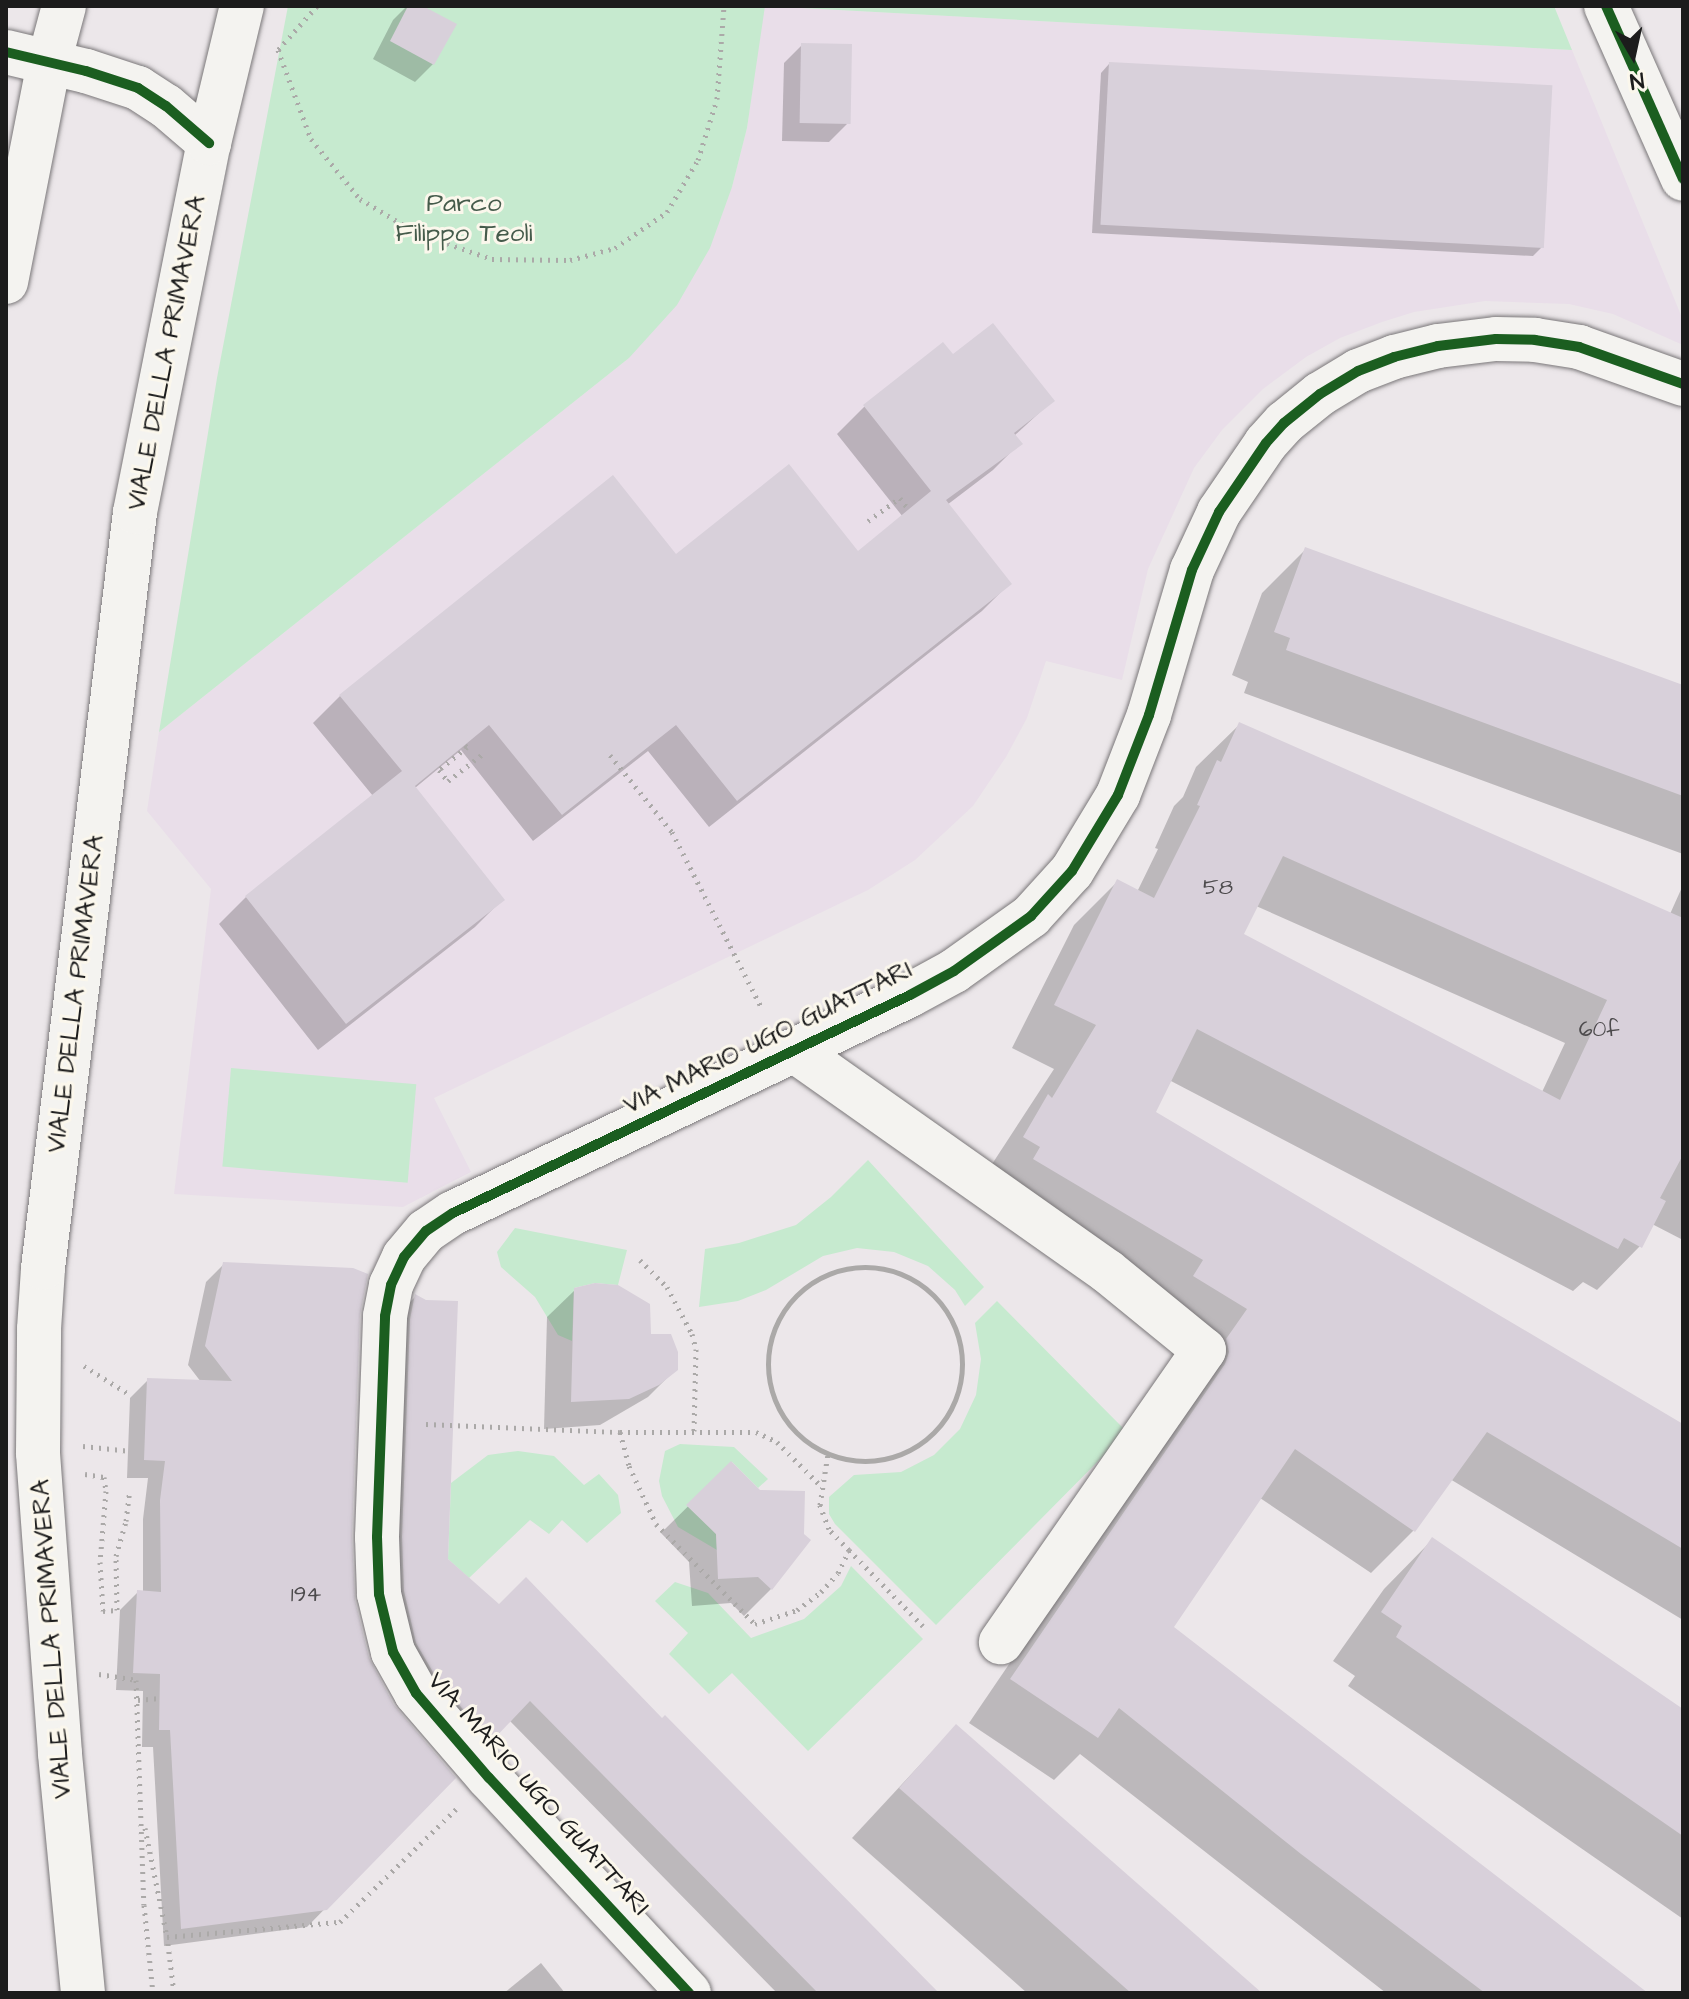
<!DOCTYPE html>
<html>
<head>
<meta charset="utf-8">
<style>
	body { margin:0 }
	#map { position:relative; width:1689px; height:1999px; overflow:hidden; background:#ece7ea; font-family:"Architects Daughter",sans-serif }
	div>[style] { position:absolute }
	.built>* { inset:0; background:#e9dee9 }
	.green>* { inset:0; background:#c6eacf; transform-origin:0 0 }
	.shadow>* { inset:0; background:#0003 }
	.building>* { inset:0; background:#d8d0da; transform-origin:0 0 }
	.path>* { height:5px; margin-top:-2.5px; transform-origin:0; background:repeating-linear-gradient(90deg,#aba9a8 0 2px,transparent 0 8px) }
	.path>.ring { margin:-2.5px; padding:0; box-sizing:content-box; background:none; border:5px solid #aba9a8; border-radius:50% }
	.roads { filter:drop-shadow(0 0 2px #7a7779) drop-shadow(0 0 2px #7a7779) }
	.minor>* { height:44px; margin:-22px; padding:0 22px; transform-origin:22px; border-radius:22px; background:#f4f3f0 }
	.major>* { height:44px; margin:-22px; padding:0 22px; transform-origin:22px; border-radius:22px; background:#f4f3f0 }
	.cycleway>* { height:10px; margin:-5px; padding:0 5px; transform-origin:5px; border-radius:5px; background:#1b5e20 }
	span { translate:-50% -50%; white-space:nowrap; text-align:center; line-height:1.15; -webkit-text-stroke:6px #fbf7ec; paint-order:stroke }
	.number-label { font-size:22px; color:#4c4a4c }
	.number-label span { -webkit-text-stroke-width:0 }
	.park-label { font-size:26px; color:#455b4b }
	.street-label { font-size:26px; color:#1c1c1c }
	.frame { position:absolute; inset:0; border:8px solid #1c1c1c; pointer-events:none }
	.north { position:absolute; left:1593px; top:16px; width:80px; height:80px; -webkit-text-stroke:6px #fbf7ec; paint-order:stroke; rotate:171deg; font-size:22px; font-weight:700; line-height:32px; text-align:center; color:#1c1c1c }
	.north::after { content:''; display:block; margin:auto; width:28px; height:36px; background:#1c1c1c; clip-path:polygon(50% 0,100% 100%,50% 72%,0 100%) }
</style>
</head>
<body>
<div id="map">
	<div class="built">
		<div style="clip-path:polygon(764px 6px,1572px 50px,1683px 320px,1683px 345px,1613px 314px,1569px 304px,1485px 301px,1414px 312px,1382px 322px,1340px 338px,1306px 357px,1263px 389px,1222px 430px,1194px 468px,1148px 569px,1122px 680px,1046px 661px,1027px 718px,1006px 757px,973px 806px,915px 860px,868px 890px,434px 1098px,471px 1172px,403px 1207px,174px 1194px,211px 889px,147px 811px,159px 732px,629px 358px,732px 187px,747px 128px)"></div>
	</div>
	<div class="green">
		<div style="clip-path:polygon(288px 6px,1554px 6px,1572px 50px,765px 6px,747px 128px,732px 187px,710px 248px,677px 305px,629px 358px,159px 732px,217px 378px)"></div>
		<div style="left:231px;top:1068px;width:186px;height:99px;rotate:5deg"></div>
		<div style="clip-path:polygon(868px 1160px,984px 1287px,965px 1306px,955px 1290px,928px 1266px,894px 1252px,857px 1248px,823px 1256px,766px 1290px,738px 1301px,699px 1307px,705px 1249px,739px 1243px,796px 1225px,831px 1197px)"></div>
		<div style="clip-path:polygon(515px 1228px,627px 1250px,618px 1285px,595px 1283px,574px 1288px,572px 1341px,558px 1335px,535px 1297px,501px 1267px,497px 1252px)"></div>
		<div style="clip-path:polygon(997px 1301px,1127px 1432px,936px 1625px,835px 1524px,829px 1514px,829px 1497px,854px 1475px,901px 1472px,934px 1455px,960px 1429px,976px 1395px,981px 1359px,975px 1323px)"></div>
		<div style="clip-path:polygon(680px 1444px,734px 1447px,768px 1479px,758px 1488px,732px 1462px,688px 1505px,716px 1534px,717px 1550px,678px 1527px,662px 1496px,659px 1481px,665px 1451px)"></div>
		<div style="clip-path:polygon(518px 1451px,554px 1456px,584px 1485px,599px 1474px,618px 1495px,621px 1513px,587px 1543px,562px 1520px,549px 1534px,530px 1520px,469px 1578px,448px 1559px,451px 1483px,488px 1455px)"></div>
		<div style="clip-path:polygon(851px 1566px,923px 1639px,808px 1751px,732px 1673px,709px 1694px,669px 1654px,688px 1633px,655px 1601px,675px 1582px,708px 1593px,751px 1638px,804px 1619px,841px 1586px)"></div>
	</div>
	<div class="shadow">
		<div style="clip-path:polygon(407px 6px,419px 6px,433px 64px,415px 82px,373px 59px,393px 20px)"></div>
		<div style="clip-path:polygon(802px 45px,847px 124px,829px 142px,782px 141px,784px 63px)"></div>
		<div style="clip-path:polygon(1109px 64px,1542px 247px,1533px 256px,1092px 233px,1101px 73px)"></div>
		<div style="clip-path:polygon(943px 344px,953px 357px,1052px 401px,1014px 436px,1020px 443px,993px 470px,947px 505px,1009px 584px,982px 611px,709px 827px,648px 751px,533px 841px,461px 750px,415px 788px,502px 900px,475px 927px,318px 1050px,219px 924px,246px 897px,373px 796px,313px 723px,340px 696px,675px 556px,857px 553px,903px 517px,837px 434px,864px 407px)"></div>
		<div style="clip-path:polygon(1305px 550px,1683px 687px,1683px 854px,1244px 693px,1248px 682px,1232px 675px,1262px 593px)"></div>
		<div style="clip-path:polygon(evenodd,1240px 724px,1670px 914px,1683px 885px,1683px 1240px,1652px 1224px,1640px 1246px,1597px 1290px,1583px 1282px,1573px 1291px,1169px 1080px,1153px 1113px,1683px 1427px,1683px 1620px,1450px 1479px,1414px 1530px,1371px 1573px,1260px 1498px,1171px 1628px,1645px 1993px,1386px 1993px,1080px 1754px,1054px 1780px,969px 1723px,1182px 1410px,1205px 1353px,981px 1181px,1054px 1069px,1012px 1048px,1074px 925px,1117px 882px,1137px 892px,1158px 849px,1155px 848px,1174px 806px,1183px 797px,1196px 767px,1240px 724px,1256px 906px,1565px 1043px,1542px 1092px,1241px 935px,1256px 906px)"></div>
		<div style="clip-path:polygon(224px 1264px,358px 1315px,350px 1536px,353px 1600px,367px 1659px,393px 1706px,453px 1778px,307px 1927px,164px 1946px,153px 1747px,142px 1747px,143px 1691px,116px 1690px,120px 1610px,138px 1592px,143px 1593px,143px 1519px,148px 1478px,127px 1478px,130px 1398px,148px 1380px,201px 1382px,188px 1365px,206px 1282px)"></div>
		<div style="clip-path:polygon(575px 1290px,649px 1336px,676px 1369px,648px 1397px,600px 1425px,544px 1429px,547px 1317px)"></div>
		<div style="clip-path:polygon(415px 1297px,446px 1560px,903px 1993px,777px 1993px,509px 1720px,469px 1760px,397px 1664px,395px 1317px)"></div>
		<div style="clip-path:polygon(731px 1464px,808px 1540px,771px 1589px,744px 1616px,731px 1603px,692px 1606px,689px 1562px,661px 1533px)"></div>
		<div style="clip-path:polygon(1432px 1540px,1683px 1711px,1683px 1919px,1348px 1686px,1355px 1676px,1333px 1661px,1384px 1589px)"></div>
		<div style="clip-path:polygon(956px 1726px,1259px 1993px,1027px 1993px,852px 1838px)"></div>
		<div style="clip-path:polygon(541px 1963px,565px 1993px,504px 1993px)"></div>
	</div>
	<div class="building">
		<div style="clip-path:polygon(408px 6px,423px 6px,457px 24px,434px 65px,390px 41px)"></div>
		<div style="left:801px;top:43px;width:51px;height:80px;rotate:1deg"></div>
		<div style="left:1109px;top:62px;width:444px;height:163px;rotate:3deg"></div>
		<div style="clip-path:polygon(993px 323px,1055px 401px,1014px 433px,1023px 444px,946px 500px,1012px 584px,737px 801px,676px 725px,562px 815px,489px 725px,415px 786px,505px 900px,346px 1024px,245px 896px,402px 771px,339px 695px,613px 475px,676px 554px,789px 464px,858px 551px,931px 491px,863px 405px,943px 342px,953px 354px)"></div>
		<div style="clip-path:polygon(1305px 547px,1683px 685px,1683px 796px,1286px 650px,1290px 638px,1274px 632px)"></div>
		<div style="clip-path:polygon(evenodd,1239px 722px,1683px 918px,1683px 1155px,1660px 1198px,1666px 1201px,1642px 1248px,1624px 1238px,1618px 1249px,1197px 1029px,1156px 1112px,1683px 1424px,1683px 1549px,1487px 1432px,1415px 1532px,1295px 1449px,1174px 1627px,1648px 1993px,1485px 1993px,1301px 1854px,1119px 1708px,1098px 1738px,1010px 1679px,1225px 1364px,1229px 1352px,1226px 1339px,1247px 1309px,1193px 1276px,1203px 1260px,1033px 1159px,1040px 1147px,1023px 1137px,1048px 1094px,1052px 1098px,1096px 1025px,1054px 1005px,1117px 879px,1154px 898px,1200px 806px,1197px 805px,1217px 760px,1221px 762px,1239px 722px,1283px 856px,1607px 1000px,1560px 1100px,1244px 934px,1283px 856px)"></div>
		<div style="clip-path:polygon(223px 1262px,353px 1268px,368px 1274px,360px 1315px,352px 1536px,355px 1600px,369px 1658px,394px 1705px,456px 1778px,327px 1910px,181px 1929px,170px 1730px,159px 1730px,160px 1674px,133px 1673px,137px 1590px,161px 1592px,160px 1500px,165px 1461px,144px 1460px,147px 1378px,232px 1381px,205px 1346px)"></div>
		<div style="clip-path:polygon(595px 1283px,618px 1285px,650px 1304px,651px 1334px,671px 1334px,678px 1352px,678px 1370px,659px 1385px,629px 1399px,571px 1402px,574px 1288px)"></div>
		<div style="clip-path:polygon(415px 1294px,426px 1300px,458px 1301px,448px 1559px,499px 1604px,526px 1577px,662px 1718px,665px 1715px,939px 1993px,818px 1993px,530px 1701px,491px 1742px,437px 1679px,416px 1643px,404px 1591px,402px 1537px,410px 1319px)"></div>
		<div style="clip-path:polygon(731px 1461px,760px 1490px,805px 1491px,804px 1534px,811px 1540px,772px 1590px,758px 1577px,718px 1579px,716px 1534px,686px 1505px)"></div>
		<div style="clip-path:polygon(1432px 1537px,1683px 1709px,1683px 1836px,1396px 1637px,1402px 1626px,1381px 1612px)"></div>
		<div style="clip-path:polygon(956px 1724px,1262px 1993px,1131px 1993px,899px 1788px)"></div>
	</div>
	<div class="path">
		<div style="left:317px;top:6px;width:59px;rotate:131.6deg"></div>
		<div style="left:278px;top:50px;width:95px;rotate:69.7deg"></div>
		<div style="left:311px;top:139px;width:77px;rotate:50.8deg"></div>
		<div style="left:360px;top:199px;width:66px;rotate:30.8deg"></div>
		<div style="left:417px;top:233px;width:79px;rotate:19.1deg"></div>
		<div style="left:492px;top:259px;width:78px;rotate:0.7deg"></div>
		<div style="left:570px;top:260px;width:47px;rotate:-14.9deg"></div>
		<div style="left:615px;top:248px;width:63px;rotate:-34.7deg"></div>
		<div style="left:667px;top:212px;width:61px;rotate:-59.2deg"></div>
		<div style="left:698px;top:160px;width:64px;rotate:-72.7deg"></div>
		<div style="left:717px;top:99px;width:93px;rotate:-85.7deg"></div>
		<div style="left:868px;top:521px;width:39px;rotate:-36deg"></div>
		<div style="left:900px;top:498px;width:15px;rotate:53deg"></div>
		<div style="left:465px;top:745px;width:3px;rotate:45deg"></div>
		<div style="left:467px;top:747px;width:36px;rotate:141deg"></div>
		<div style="left:439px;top:770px;width:14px;rotate:51deg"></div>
		<div style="left:448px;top:781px;width:46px;rotate:-37.9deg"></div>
		<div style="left:610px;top:755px;width:99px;rotate:51.2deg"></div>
		<div style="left:672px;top:832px;width:196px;rotate:63deg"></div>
		<div style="left:640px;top:1260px;width:38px;rotate:45deg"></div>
		<div style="left:667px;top:1287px;width:53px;rotate:62deg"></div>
		<div style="left:692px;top:1334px;width:16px;rotate:75deg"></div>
		<div style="left:696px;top:1349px;width:82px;rotate:91.4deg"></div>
		<div class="ring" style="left:768px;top:1267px;width:189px;height:189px"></div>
		<div style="left:84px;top:1366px;width:53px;rotate:31.9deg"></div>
		<div style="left:426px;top:1424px;width:194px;rotate:2.4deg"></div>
		<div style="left:620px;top:1432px;width:35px;rotate:75deg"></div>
		<div style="left:629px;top:1466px;width:64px;rotate:65deg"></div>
		<div style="left:656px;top:1524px;width:141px;rotate:45.3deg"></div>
		<div style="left:755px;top:1624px;width:44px;rotate:-18.4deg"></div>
		<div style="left:797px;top:1610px;width:30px;rotate:-37deg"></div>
		<div style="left:821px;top:1592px;width:25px;rotate:-48deg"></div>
		<div style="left:838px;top:1573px;width:25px;rotate:-64deg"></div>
		<div style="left:849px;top:1550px;width:29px;rotate:-134deg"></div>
		<div style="left:829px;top:1529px;width:26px;rotate:-111deg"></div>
		<div style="left:820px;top:1505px;width:52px;rotate:-81.1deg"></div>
		<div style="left:620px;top:1432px;width:136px"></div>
		<div style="left:756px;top:1432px;width:23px;rotate:25deg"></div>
		<div style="left:777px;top:1442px;width:61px;rotate:45deg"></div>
		<div style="left:83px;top:1446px;width:48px;rotate:5.9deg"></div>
		<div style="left:85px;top:1474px;width:19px;rotate:9deg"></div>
		<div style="left:104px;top:1477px;width:14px;rotate:82deg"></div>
		<div style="left:106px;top:1491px;width:71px;rotate:94.8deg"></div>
		<div style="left:100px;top:1562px;width:49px;rotate:86.5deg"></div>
		<div style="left:103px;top:1611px;width:14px;rotate:-4deg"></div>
		<div style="left:117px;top:1610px;width:54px;rotate:-91.1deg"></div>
		<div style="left:116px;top:1556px;width:36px;rotate:-74deg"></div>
		<div style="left:126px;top:1521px;width:31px;rotate:-83deg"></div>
		<div style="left:849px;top:1550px;width:106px;rotate:45.8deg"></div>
		<div style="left:99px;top:1674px;width:37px;rotate:9deg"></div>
		<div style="left:136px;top:1680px;width:225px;rotate:88deg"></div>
		<div style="left:144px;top:1905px;width:88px;rotate:84.2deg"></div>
		<div style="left:138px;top:1700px;width:22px;rotate:-5deg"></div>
		<div style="left:145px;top:1828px;width:111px;rotate:78.6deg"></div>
		<div style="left:174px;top:1993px;width:56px;rotate:-97.1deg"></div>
		<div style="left:167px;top:1937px;width:174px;rotate:-5deg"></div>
		<div style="left:340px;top:1922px;width:162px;rotate:-44.2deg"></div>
	</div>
	<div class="roads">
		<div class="minor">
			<div style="left:1606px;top:6px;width:189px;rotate:66deg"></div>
			<div style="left:6px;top:52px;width:82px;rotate:13.4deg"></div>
			<div style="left:86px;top:71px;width:55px;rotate:18.1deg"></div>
			<div style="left:138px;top:88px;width:33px;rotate:33deg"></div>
			<div style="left:166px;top:106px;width:57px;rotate:40.7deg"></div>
			<div style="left:795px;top:1051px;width:382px;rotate:35.2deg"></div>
			<div style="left:1107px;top:1271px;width:125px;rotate:39.2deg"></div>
			<div style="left:1204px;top:1350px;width:356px;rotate:124.8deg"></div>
			<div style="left:689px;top:1993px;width:294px;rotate:-132.9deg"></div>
			<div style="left:489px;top:1778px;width:112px;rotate:-130.7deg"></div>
			<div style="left:416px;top:1693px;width:47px;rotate:-119.3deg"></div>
			<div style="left:393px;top:1652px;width:60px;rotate:-103.6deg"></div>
			<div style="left:379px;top:1594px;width:57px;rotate:-92deg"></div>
			<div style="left:377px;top:1537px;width:221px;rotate:-87.9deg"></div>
			<div style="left:385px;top:1316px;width:32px;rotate:-79deg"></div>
			<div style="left:391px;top:1285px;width:31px;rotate:-65deg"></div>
			<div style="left:404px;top:1257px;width:34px;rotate:-50deg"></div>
			<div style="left:426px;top:1231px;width:32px;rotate:-34deg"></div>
			<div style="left:453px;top:1213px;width:506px;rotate:-25.5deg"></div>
			<div style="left:910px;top:995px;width:50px;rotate:-28.6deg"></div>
			<div style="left:954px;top:971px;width:95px;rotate:-35.5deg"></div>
			<div style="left:1031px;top:916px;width:61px;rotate:-47.7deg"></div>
			<div style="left:1072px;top:871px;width:89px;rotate:-58.8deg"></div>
			<div style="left:1118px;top:795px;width:86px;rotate:-68.8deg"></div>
			<div style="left:1149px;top:715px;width:151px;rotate:-73.5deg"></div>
			<div style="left:1192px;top:570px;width:64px;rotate:-65deg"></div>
			<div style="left:1219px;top:512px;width:83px;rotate:-55.7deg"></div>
			<div style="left:1266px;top:443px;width:27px;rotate:-48deg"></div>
			<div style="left:1284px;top:423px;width:46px;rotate:-38.9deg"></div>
			<div style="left:1320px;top:394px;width:44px;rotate:-31.2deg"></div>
			<div style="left:1358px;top:371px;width:39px;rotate:-21deg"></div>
			<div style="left:1394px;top:357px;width:45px;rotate:-14deg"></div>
			<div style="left:1438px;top:346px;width:58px;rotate:-6.9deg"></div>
			<div style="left:1496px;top:339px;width:39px;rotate:1deg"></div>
			<div style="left:1535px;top:340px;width:45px;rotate:9deg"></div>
			<div style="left:1579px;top:347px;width:110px;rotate:19.6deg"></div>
		</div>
		<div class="major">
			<div style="left:6px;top:282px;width:224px;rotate:-78.9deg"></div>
			<div style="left:49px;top:62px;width:58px;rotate:-75deg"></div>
			<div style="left:83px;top:1993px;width:241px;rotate:-95.5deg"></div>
			<div style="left:60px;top:1753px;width:301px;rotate:-94.2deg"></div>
			<div style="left:38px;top:1453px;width:124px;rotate:-89.5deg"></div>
			<div style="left:39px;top:1329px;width:61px;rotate:-86.2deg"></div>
			<div style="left:43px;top:1268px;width:762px;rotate:-83.06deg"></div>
			<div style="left:135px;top:512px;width:376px;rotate:-78.7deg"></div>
			<div style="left:209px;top:143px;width:141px;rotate:-76.5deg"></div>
		</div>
	</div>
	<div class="cycleway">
		<div style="left:1606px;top:6px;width:189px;rotate:66deg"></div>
		<div style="left:6px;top:52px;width:82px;rotate:13.4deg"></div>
		<div style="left:86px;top:71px;width:55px;rotate:18.1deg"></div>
		<div style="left:138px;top:88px;width:33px;rotate:33deg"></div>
		<div style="left:166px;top:106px;width:57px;rotate:40.7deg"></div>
		<div style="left:689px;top:1993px;width:294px;rotate:-132.9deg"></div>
		<div style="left:489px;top:1778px;width:112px;rotate:-130.7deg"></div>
		<div style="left:416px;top:1693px;width:47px;rotate:-119.3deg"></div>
		<div style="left:393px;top:1652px;width:60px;rotate:-103.6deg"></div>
		<div style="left:379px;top:1594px;width:57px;rotate:-92deg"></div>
		<div style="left:377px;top:1537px;width:221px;rotate:-87.9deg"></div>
		<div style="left:385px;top:1316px;width:32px;rotate:-79deg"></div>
		<div style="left:391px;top:1285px;width:31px;rotate:-65deg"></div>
		<div style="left:404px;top:1257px;width:34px;rotate:-50deg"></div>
		<div style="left:426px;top:1231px;width:32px;rotate:-34deg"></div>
		<div style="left:453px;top:1213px;width:506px;rotate:-25.5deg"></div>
		<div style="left:910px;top:995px;width:50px;rotate:-28.6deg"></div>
		<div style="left:954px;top:971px;width:95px;rotate:-35.5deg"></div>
		<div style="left:1031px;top:916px;width:61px;rotate:-47.7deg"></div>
		<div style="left:1072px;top:871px;width:89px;rotate:-58.8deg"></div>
		<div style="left:1118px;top:795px;width:86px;rotate:-68.8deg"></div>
		<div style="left:1149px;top:715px;width:151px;rotate:-73.5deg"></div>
		<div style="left:1192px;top:570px;width:64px;rotate:-65deg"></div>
		<div style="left:1219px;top:512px;width:83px;rotate:-55.7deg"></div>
		<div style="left:1266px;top:443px;width:27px;rotate:-48deg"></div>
		<div style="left:1284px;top:423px;width:46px;rotate:-38.9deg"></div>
		<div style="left:1320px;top:394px;width:44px;rotate:-31.2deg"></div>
		<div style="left:1358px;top:371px;width:39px;rotate:-21deg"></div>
		<div style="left:1394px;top:357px;width:45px;rotate:-14deg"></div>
		<div style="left:1438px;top:346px;width:58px;rotate:-6.9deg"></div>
		<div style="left:1496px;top:339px;width:39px;rotate:1deg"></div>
		<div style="left:1535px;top:340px;width:45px;rotate:9deg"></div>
		<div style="left:1579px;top:347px;width:110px;rotate:19.6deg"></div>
	</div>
	<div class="number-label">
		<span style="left:1218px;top:888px">58</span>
		<span style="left:1599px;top:1030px">60f</span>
		<span style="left:306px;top:1595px">194</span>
	</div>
	<div class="park-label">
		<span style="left:464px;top:219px">Parco<br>Filippo Teoli</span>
	</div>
	<div class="street-label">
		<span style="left:167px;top:353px;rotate:-79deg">VIALE DELLA PRIMAVERA</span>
		<span style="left:76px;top:994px;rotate:-83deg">VIALE DELLA PRIMAVERA</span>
		<span style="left:768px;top:1038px;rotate:-26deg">VIA MARIO UGO GUATTARI</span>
		<span style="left:52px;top:1639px;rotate:-94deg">VIALE DELLA PRIMAVERA</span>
		<span style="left:538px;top:1794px;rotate:48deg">VIA MARIO UGO GUATTARI</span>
	</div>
	<div class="frame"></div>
	<div class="north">N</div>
</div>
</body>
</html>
